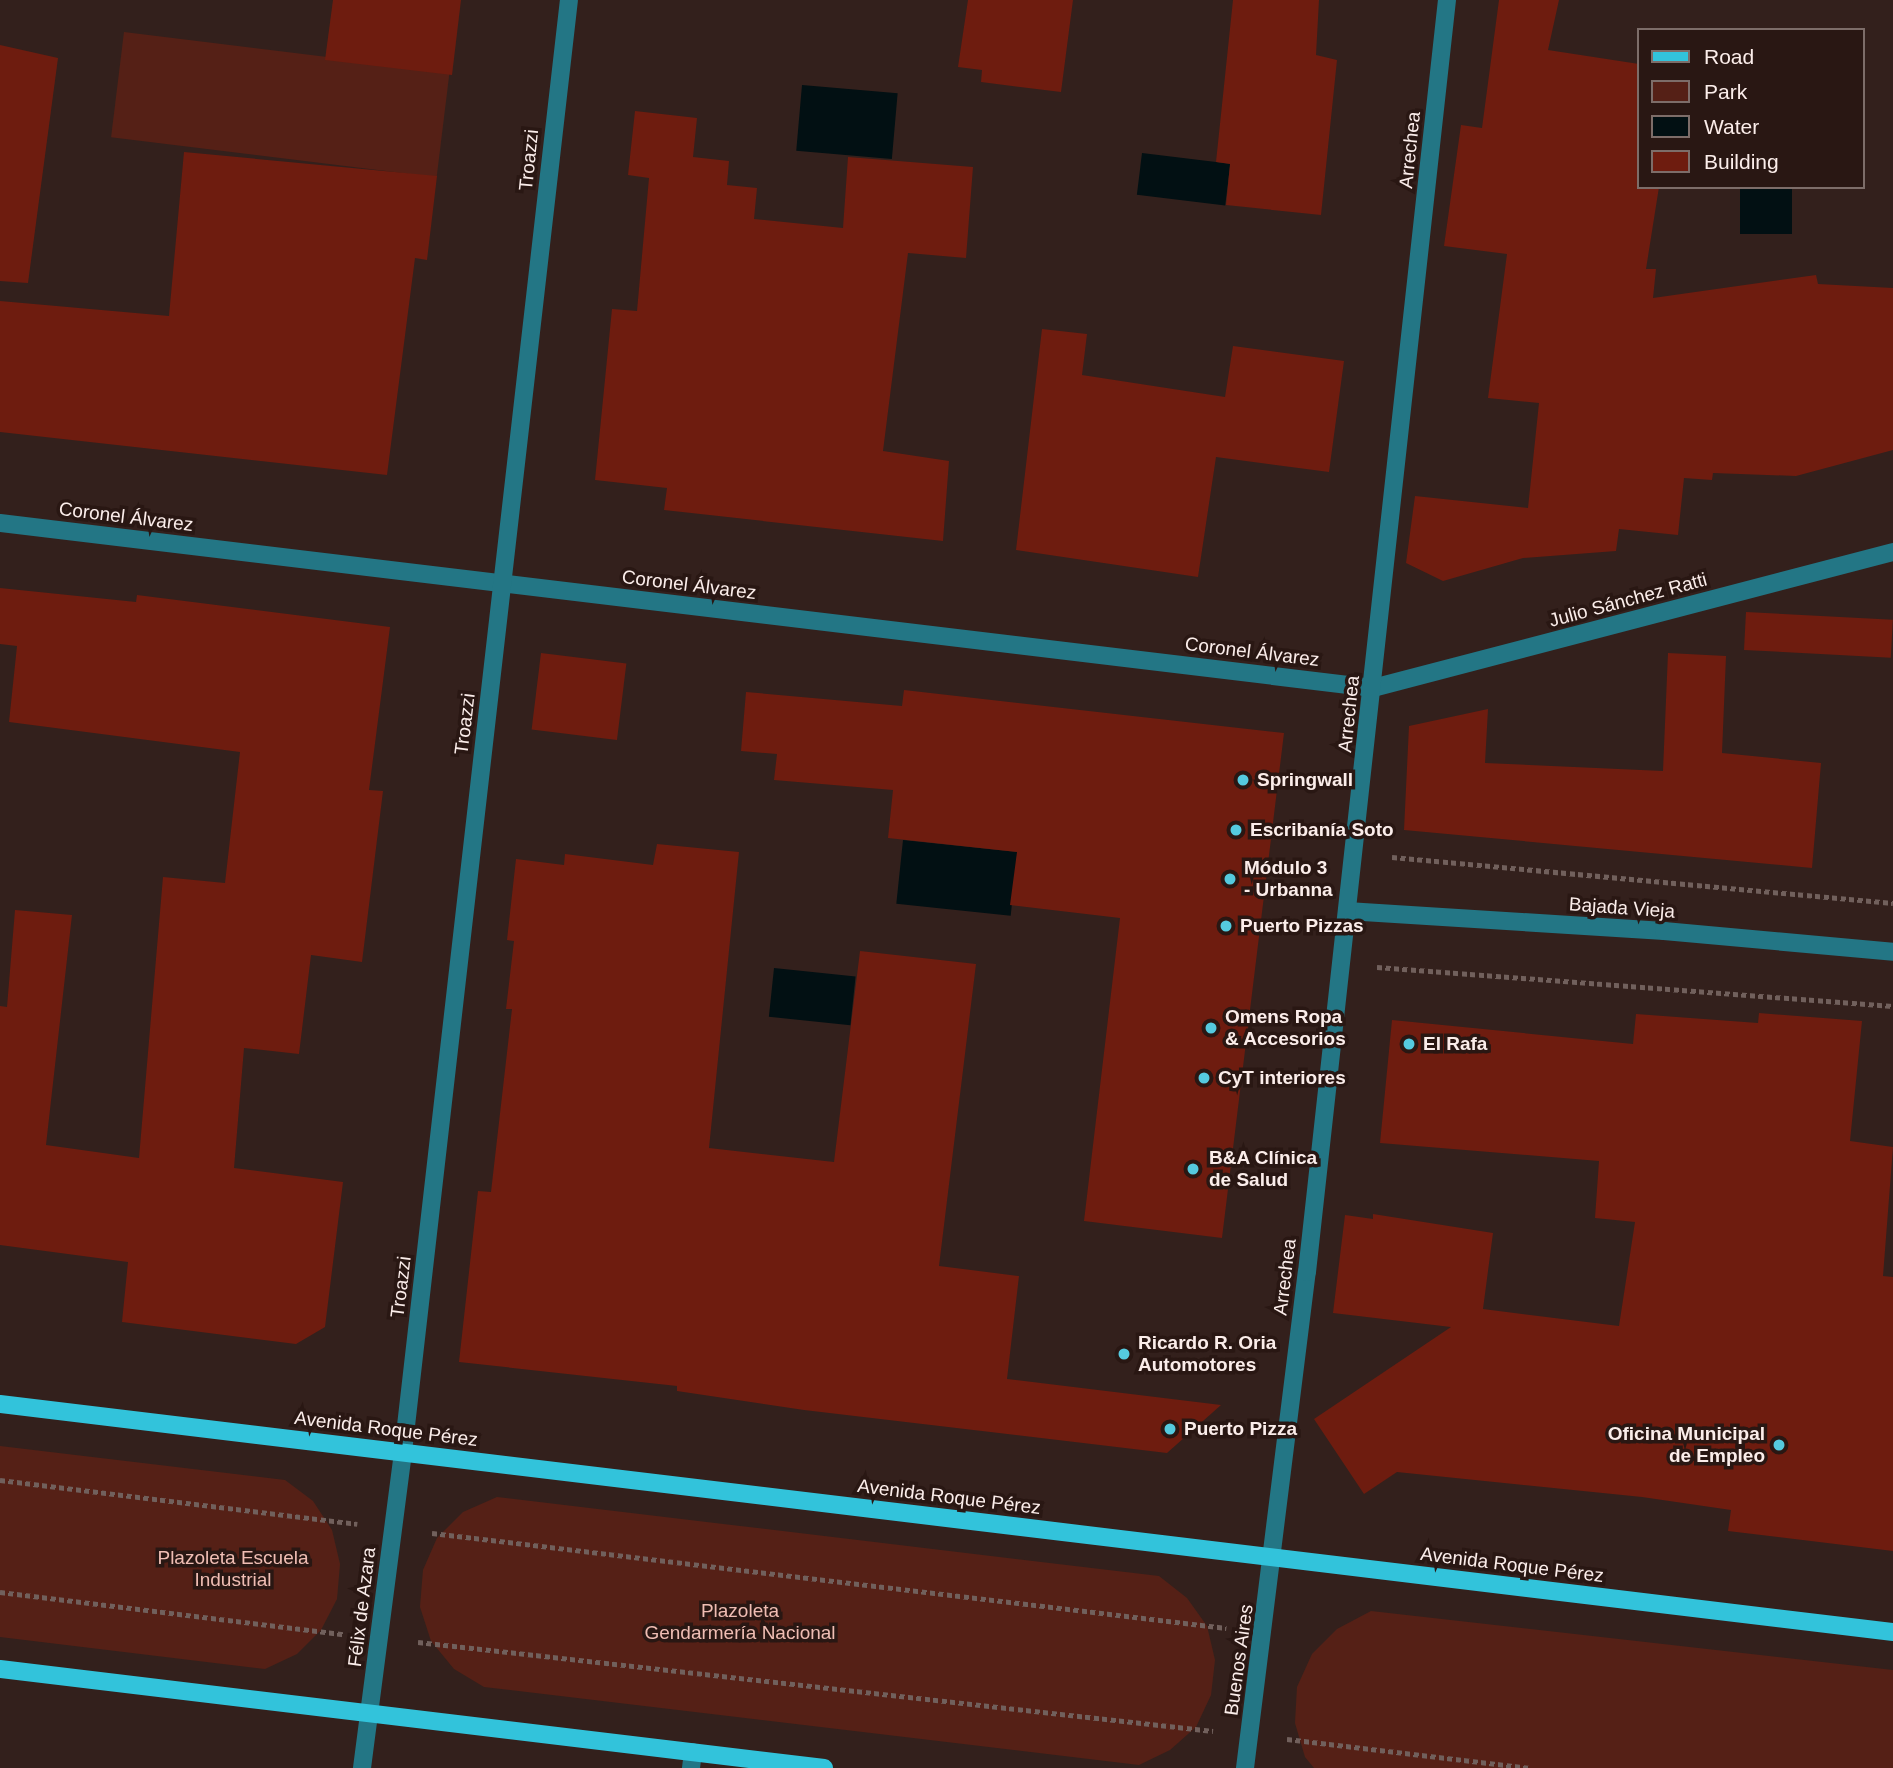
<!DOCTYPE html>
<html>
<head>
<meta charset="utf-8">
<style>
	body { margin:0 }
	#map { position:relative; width:1893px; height:1768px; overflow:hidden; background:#33201c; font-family:Arial,sans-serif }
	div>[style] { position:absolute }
	.green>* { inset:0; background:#552016; transform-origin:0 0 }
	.water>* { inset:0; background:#021013; transform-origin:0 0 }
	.building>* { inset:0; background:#6e1c0f; transform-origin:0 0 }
	.path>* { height:4.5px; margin-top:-2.25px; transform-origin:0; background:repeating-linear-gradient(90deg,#71605c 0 5px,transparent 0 8.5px) }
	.minor>* { height:18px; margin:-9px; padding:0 9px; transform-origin:9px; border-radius:9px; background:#237685 }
	.major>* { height:18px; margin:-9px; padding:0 9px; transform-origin:9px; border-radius:9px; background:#32c3db }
	.dots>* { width:19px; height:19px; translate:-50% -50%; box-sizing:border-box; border:4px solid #291713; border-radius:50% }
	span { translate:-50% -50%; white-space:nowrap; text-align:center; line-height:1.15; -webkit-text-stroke:7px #291713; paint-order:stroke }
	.street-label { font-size:19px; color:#fbedea }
	.poi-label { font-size:19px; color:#fbedea; font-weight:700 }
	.left { translate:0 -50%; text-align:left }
	.right { translate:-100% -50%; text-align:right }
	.park-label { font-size:19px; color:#efbdb3 }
	.legend { position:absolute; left:1637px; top:28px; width:228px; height:161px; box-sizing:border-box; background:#291713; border:2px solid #7d6d69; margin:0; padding:9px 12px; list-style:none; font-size:21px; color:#fbedea }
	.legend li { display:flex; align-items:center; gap:14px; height:35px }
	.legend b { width:35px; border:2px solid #7d6d69 }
</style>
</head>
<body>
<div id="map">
	<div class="green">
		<div style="left:124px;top:32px;width:328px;height:106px;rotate:7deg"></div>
		<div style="clip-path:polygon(0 1446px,285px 1480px,313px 1501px,332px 1530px,340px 1564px,337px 1599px,321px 1630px,297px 1654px,265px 1669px,0 1637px)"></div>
		<div style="clip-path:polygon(497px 1497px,1159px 1576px,1187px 1598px,1207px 1626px,1215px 1660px,1211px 1695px,1196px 1727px,1170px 1750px,1139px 1765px,484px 1687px,454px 1669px,431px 1641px,420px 1607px,423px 1570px,437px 1538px,463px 1512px)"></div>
		<div style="clip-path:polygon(1371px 1611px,1893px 1670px,1893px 1768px,1314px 1768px,1305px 1757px,1295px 1723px,1297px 1687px,1312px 1654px,1337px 1629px)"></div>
	</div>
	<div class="water">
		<div style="left:802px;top:85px;width:96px;height:66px;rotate:5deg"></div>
		<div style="left:1142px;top:153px;width:89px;height:42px;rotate:7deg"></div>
		<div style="left:1740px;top:187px;width:52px;height:47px"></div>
		<div style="left:903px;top:840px;width:115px;height:64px;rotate:6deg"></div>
		<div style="left:774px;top:968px;width:82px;height:49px;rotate:6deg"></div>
	</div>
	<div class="building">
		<div style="clip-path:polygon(333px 0,461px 0,452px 75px,325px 60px)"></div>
		<div style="clip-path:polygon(968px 0,1073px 0,1061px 92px,981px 82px,982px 70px,958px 67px)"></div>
		<div style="clip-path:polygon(1233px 0,1319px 0,1316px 55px,1337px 60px,1321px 215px,1226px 205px,1230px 164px,1216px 162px)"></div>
		<div style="clip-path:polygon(1499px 0,1559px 0,1548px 50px,1639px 64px,1639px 187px,1659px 187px,1646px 269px,1656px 269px,1653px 298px,1816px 275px,1818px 284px,1893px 288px,1893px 450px,1796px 476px,1713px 473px,1712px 480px,1684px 478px,1678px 535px,1619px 529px,1616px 551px,1523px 558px,1443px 581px,1406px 563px,1415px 496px,1528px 508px,1539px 403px,1488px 398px,1507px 254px,1444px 246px,1461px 125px,1482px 128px)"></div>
		<div style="clip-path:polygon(0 45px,58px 58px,28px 283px,0 281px)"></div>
		<div style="clip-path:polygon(635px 111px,697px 118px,693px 157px,729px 161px,727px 185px,757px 188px,754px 219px,843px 228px,848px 157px,973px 167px,966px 258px,908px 253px,883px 451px,949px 461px,943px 541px,664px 510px,667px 488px,595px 480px,612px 309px,637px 311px,649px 178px,628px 175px)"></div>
		<div style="clip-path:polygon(184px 152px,437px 176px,427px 260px,415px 258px,387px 475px,0 432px,0 301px,169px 316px)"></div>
		<div style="clip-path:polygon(1042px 329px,1087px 334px,1082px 375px,1225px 397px,1233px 346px,1344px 361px,1329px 472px,1216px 457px,1198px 577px,1016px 550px)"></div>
		<div style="clip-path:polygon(0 588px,136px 602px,137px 595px,390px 627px,369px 790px,383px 791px,362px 962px,311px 955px,299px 1054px,244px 1048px,234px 1168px,343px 1182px,325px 1327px,296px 1344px,122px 1322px,128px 1262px,0 1245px,0 1006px,7px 1007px,15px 910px,72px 915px,46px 1145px,139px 1158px,163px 877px,225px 883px,240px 752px,9px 722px,17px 646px,0 644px)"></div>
		<div style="left:1746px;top:612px;width:147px;height:38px;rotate:3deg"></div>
		<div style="left:541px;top:653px;width:86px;height:77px;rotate:7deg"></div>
		<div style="clip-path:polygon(1668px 653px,1726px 656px,1722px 753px,1821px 763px,1812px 868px,1404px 830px,1409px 726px,1488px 709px,1485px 763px,1663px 771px)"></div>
		<div style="clip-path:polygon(904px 690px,1284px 733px,1222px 1238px,1084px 1221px,1120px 918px,1010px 905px,1017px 852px,888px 838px,893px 790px,774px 780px,777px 754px,741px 751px,746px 692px,902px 706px)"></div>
		<div style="clip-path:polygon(657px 844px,739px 852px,709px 1148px,834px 1162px,860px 951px,976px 964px,939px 1266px,1019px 1276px,1007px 1379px,1221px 1405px,1167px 1453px,804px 1410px,677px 1391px,677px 1386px,459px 1362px,478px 1191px,491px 1192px,512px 1009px,506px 1009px,514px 941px,507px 940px,516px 859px,564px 865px,565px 854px,653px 865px)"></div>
		<div style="clip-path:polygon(1759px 1013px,1862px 1021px,1850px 1141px,1893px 1147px,1883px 1276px,1893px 1277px,1893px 1551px,1728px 1531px,1731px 1510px,1642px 1497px,1397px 1472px,1364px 1494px,1314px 1419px,1451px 1327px,1333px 1313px,1345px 1215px,1373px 1219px,1373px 1214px,1493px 1233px,1483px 1309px,1619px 1326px,1635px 1222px,1595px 1218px,1599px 1161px,1380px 1143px,1392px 1020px,1633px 1044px,1636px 1014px,1758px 1023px)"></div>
	</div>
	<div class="path">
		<div style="left:1392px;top:857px;width:503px;rotate:5.25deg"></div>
		<div style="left:1377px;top:967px;width:517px;rotate:4.32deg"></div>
		<div style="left:0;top:1480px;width:360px;rotate:7deg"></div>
		<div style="left:432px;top:1533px;width:800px;rotate:6.82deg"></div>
		<div style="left:0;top:1592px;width:346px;rotate:7deg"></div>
		<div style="left:418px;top:1642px;width:800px;rotate:6.39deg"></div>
		<div style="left:1287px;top:1739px;width:245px;rotate:6.8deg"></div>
	</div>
	<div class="minor">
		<div style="left:0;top:523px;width:1383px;rotate:6.85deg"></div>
		<div style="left:1373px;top:688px;width:537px;rotate:-14.66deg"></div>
		<div style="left:1347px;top:911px;width:318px;rotate:3.6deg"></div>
		<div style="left:1664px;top:931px;width:230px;rotate:5.2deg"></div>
		<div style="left:362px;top:1768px;width:319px;rotate:-82.6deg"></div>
		<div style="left:403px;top:1452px;width:1461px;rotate:-83.48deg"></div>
		<div style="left:691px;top:1768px;width:16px;rotate:-83deg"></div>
		<div style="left:1245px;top:1768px;width:500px;rotate:-82.9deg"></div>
		<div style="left:1307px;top:1272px;width:1280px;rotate:-83.72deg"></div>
	</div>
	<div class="major">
		<div style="left:0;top:1404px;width:1907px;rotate:6.87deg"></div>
		<div style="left:0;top:1669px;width:830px;rotate:6.85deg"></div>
	</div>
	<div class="dots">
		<div style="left:1243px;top:780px;background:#55cadf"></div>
		<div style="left:1236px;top:830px;background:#55cadf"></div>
		<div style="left:1230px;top:879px;background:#55cadf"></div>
		<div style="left:1226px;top:926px;background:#55cadf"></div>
		<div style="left:1211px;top:1028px;background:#55cadf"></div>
		<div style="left:1409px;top:1044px;background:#55cadf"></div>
		<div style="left:1204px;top:1078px;background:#55cadf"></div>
		<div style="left:1193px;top:1169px;background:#55cadf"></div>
		<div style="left:1124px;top:1354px;background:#55cadf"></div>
		<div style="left:1170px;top:1429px;background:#55cadf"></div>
		<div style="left:1779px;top:1445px;background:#55cadf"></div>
	</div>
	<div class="street-label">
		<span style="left:1410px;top:150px;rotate:-84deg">Arrechea</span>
		<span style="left:529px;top:160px;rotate:-84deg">Troazzi</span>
		<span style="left:126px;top:517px;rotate:7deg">Coronel Álvarez</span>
		<span style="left:689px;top:585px;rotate:7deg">Coronel Álvarez</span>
		<span style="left:1628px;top:600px;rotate:-15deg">Julio Sánchez Ratti</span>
		<span style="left:1252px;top:652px;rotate:7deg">Coronel Álvarez</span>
		<span style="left:1349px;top:714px;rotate:-84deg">Arrechea</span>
		<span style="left:465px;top:724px;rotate:-83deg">Troazzi</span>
		<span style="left:1622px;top:908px;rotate:4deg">Bajada Vieja</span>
		<span style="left:1285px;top:1277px;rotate:-83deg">Arrechea</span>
		<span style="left:401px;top:1287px;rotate:-83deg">Troazzi</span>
		<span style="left:386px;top:1429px;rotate:7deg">Avenida Roque Pérez</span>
		<span style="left:949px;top:1497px;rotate:7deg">Avenida Roque Pérez</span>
		<span style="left:1512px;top:1565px;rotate:7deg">Avenida Roque Pérez</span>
		<span style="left:362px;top:1607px;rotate:-83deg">Félix de Azara</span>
		<span style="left:1239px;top:1660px;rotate:-82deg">Buenos Aires</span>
	</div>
	<div class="poi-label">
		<span class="left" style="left:1257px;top:780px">Springwall</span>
		<span class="left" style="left:1250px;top:830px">Escribanía Soto</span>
		<span class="left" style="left:1244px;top:879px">Módulo 3<br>- Urbanna</span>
		<span class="left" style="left:1240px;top:926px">Puerto Pizzas</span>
		<span class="left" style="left:1225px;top:1028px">Omens Ropa<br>&amp; Accesorios</span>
		<span class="left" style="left:1423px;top:1044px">El Rafa</span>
		<span class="left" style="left:1218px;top:1078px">CyT interiores</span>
		<span class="left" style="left:1209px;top:1169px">B&amp;A Clínica<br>de Salud</span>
		<span class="left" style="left:1138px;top:1354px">Ricardo R. Oria<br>Automotores</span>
		<span class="left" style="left:1184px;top:1429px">Puerto Pizza</span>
		<span class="right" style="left:1765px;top:1445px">Oficina Municipal<br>de Empleo</span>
	</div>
	<div class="park-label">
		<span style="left:233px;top:1569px">Plazoleta Escuela<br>Industrial</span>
		<span style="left:740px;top:1622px">Plazoleta<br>Gendarmería Nacional</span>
	</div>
	<ul class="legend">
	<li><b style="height:9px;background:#32c3db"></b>Road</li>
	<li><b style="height:19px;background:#552016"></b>Park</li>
	<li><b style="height:19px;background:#021013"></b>Water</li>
	<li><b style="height:19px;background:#6e1c0f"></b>Building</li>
	</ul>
</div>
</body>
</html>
